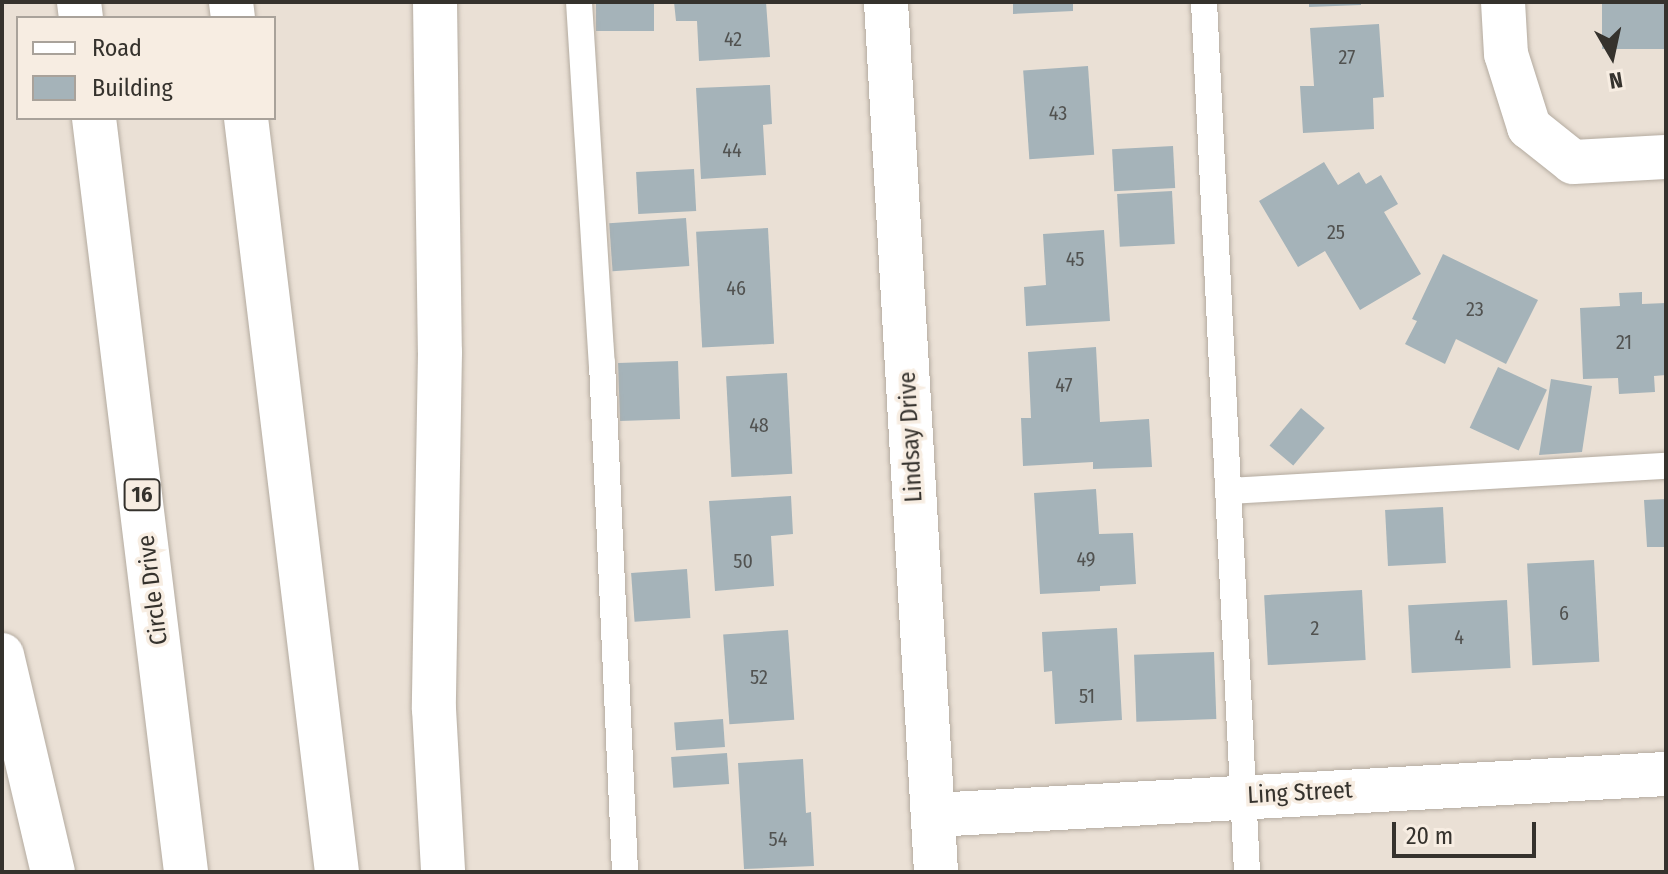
<!DOCTYPE html>
<html>
<head>
<meta charset="utf-8">
<style>
	body { margin:0 }
	#map { position:relative; width:1668px; height:874px; overflow:hidden; background:#eae0d5; font-family:"Fira Sans Condensed",sans-serif }
	div>[style] { position:absolute }
	.building>* { inset:0; background:#a5b3b9; transform-origin:0 0 }
	.roads { filter:drop-shadow(0 0 2px #b4aba0) drop-shadow(0 0 2px #b4aba0) }
	.lane>* { height:26px; margin:-13px; padding:0 13px; transform-origin:13px; border-radius:13px; background:#fff }
	.street>* { height:44px; margin:-22px; padding:0 22px; transform-origin:22px; border-radius:22px; background:#fff }
	.highway>* { height:44px; margin:-22px; padding:0 22px; transform-origin:22px; border-radius:22px; background:#fff }
	span { translate:-50% -50%; white-space:nowrap; text-align:center; line-height:1.15; -webkit-text-stroke:7px #f7ede2; paint-order:stroke }
	.number-label { font-size:20px; color:#515250 }
	.number-label span { -webkit-text-stroke-width:0 }
	.shield-label span { padding:2px 6px; background:#f7ede2; border:2px solid; border-radius:6px; -webkit-text-stroke-width:0 }
	.shield-label { font-size:22px; color:#35322d; font-weight:700 }
	.street-label { font-size:24px; color:#35322d }
	.frame { position:absolute; inset:0; border:4px solid #35322d; pointer-events:none }
	.legend { position:absolute; left:16px; top:16px; width:260px; height:104px; box-sizing:border-box; background:#f7ede2; border:2px solid #a9a29a; margin:0; padding:10px 14px; list-style:none; font-size:24px; color:#35322d }
	.legend li { display:flex; align-items:center; gap:16px; height:40px }
	.legend b { width:40px; border:2px solid #a9a29a }
	.north { position:absolute; left:1572px; top:16px; width:80px; height:80px; -webkit-text-stroke:6px #f7ede2; paint-order:stroke; rotate:171deg; font-size:22px; font-weight:700; line-height:32px; text-align:center; color:#35322d }
	.north::after { content:''; display:block; margin:auto; width:28px; height:36px; background:#35322d; clip-path:polygon(50% 0,100% 100%,50% 72%,0 100%) }
	.scale { position:absolute; left:1392px; top:822px; width:144px; height:36px; box-sizing:border-box; border:4px solid #35322d; border-top:0; padding-left:10px; font-size:24px; line-height:28px; white-space:nowrap; color:#35322d; -webkit-text-stroke:6px #f7ede2; paint-order:stroke }
</style>
</head>
<body>
<div id="map">
	<div class="building">
		<div style="left:596px;top:2px;width:58px;height:29px"></div>
		<div style="clip-path:polygon(674px 2px,766px 2px,770px 57px,699px 61px,697px 21px,676px 21px)"></div>
		<div style="clip-path:polygon(1013px 2px,1073px 2px,1073px 11px,1013px 14px)"></div>
		<div style="clip-path:polygon(1309px 2px,1361px 2px,1361px 5px,1309px 7px)"></div>
		<div style="left:1602px;top:2px;width:64px;height:47px"></div>
		<div style="clip-path:polygon(1379px 24px,1384px 97px,1373px 98px,1374px 129px,1303px 133px,1300px 86px,1314px 86px,1310px 28px)"></div>
		<div style="left:1088px;top:66px;width:89px;height:65px;rotate:86deg"></div>
		<div style="clip-path:polygon(770px 85px,772px 124px,763px 125px,766px 175px,701px 179px,696px 88px)"></div>
		<div style="left:1173px;top:146px;width:42px;height:61px;rotate:87deg"></div>
		<div style="clip-path:polygon(1324px 162px,1338px 185px,1359px 172px,1366px 184px,1381px 175px,1398px 204px,1384px 212px,1421px 274px,1360px 310px,1325px 251px,1298px 267px,1259px 201px)"></div>
		<div style="left:694px;top:169px;width:42px;height:58px;rotate:87deg"></div>
		<div style="left:1172px;top:191px;width:53px;height:55px;rotate:87deg"></div>
		<div style="left:686px;top:218px;width:48px;height:77px;rotate:86deg"></div>
		<div style="left:768px;top:228px;width:116px;height:72px;rotate:87deg"></div>
		<div style="clip-path:polygon(1104px 230px,1110px 321px,1026px 326px,1024px 287px,1046px 285px,1043px 234px)"></div>
		<div style="clip-path:polygon(1443px 254px,1538px 300px,1506px 364px,1456px 339px,1445px 364px,1405px 344px,1417px 321px,1412px 319px)"></div>
		<div style="clip-path:polygon(1642px 292px,1642px 304px,1666px 303px,1666px 375px,1654px 376px,1655px 392px,1619px 394px,1618px 378px,1583px 379px,1580px 308px,1620px 306px,1619px 293px)"></div>
		<div style="clip-path:polygon(1096px 347px,1100px 422px,1149px 419px,1152px 467px,1093px 469px,1093px 462px,1023px 466px,1021px 418px,1031px 418px,1028px 352px)"></div>
		<div style="left:678px;top:361px;width:58px;height:60px;rotate:88deg"></div>
		<div style="left:1498px;top:367px;width:54px;height:67px;rotate:25deg"></div>
		<div style="left:787px;top:373px;width:101px;height:61px;rotate:87deg"></div>
		<div style="clip-path:polygon(1551px 379px,1592px 386px,1582px 452px,1539px 455px)"></div>
		<div style="left:1301px;top:408px;width:31px;height:49px;rotate:40deg"></div>
		<div style="clip-path:polygon(1096px 489px,1099px 534px,1133px 533px,1136px 584px,1100px 586px,1100px 591px,1040px 594px,1034px 493px)"></div>
		<div style="clip-path:polygon(791px 496px,793px 534px,771px 536px,774px 586px,715px 591px,709px 501px)"></div>
		<div style="clip-path:polygon(1666px 499px,1666px 547px,1647px 547px,1644px 500px)"></div>
		<div style="left:1443px;top:507px;width:56px;height:58px;rotate:87deg"></div>
		<div style="left:1594px;top:560px;width:102px;height:67px;rotate:87deg"></div>
		<div style="left:687px;top:569px;width:49px;height:56px;rotate:86deg"></div>
		<div style="left:1362px;top:590px;width:70px;height:98px;rotate:87deg"></div>
		<div style="left:1507px;top:600px;width:68px;height:99px;rotate:87deg"></div>
		<div style="clip-path:polygon(1117px 628px,1122px 720px,1055px 724px,1052px 671px,1044px 672px,1042px 632px)"></div>
		<div style="left:788px;top:630px;width:90px;height:65px;rotate:86deg"></div>
		<div style="left:1214px;top:652px;width:67px;height:80px;rotate:88deg"></div>
		<div style="left:723px;top:719px;width:28px;height:49px;rotate:86deg"></div>
		<div style="left:727px;top:753px;width:31px;height:56px;rotate:86deg"></div>
		<div style="clip-path:polygon(803px 759px,806px 813px,811px 812px,814px 866px,744px 869px,738px 763px)"></div>
	</div>
	<div class="roads">
		<div class="lane">
			<div style="left:579px;top:2px;width:362px;rotate:86.4deg"></div>
			<div style="left:602px;top:363px;width:510px;rotate:87.41deg"></div>
			<div style="left:1204px;top:2px;width:871px;rotate:87.17deg"></div>
			<div style="left:1229px;top:491px;width:438px;rotate:-3.3deg"></div>
		</div>
		<div class="street">
			<div style="left:886px;top:2px;width:871px;rotate:86.71deg"></div>
			<div style="left:1503px;top:2px;width:52px;rotate:86.7deg"></div>
			<div style="left:1506px;top:54px;width:77px;rotate:72.5deg"></div>
			<div style="left:1529px;top:127px;width:56px;rotate:38.5deg"></div>
			<div style="left:1573px;top:162px;width:93px;rotate:-3.1deg"></div>
			<div style="left:934px;top:815px;width:733px;rotate:-3.21deg"></div>
		</div>
		<div class="highway">
			<div style="left:79px;top:2px;width:16px;rotate:83deg"></div>
			<div style="left:231px;top:2px;width:16px;rotate:83deg"></div>
			<div style="left:435px;top:2px;width:350px;rotate:89.2deg"></div>
			<div style="left:440px;top:352px;width:357px;rotate:91deg"></div>
			<div style="left:434px;top:709px;width:163px;rotate:86.8deg"></div>
			<div style="left:94px;top:118px;width:760px;rotate:83.04deg"></div>
			<div style="left:246px;top:118px;width:759px;rotate:83.12deg"></div>
			<div style="left:2px;top:655px;width:223px;rotate:76.8deg"></div>
		</div>
	</div>
	<div class="number-label">
		<span style="left:733px;top:39px">42</span>
		<span style="left:1347px;top:57px">27</span>
		<span style="left:1058px;top:113px">43</span>
		<span style="left:732px;top:150px">44</span>
		<span style="left:1336px;top:232px">25</span>
		<span style="left:1075px;top:259px">45</span>
		<span style="left:736px;top:288px">46</span>
		<span style="left:1475px;top:309px">23</span>
		<span style="left:1624px;top:342px">21</span>
		<span style="left:1064px;top:385px">47</span>
		<span style="left:759px;top:425px">48</span>
		<span style="left:1086px;top:559px">49</span>
		<span style="left:743px;top:561px">50</span>
		<span style="left:1564px;top:613px">6</span>
		<span style="left:1315px;top:628px">2</span>
		<span style="left:1459px;top:637px">4</span>
		<span style="left:759px;top:677px">52</span>
		<span style="left:1087px;top:696px">51</span>
		<span style="left:778px;top:839px">54</span>
	</div>
	<div class="shield-label">
		<span style="left:142px;top:495px">16</span>
	</div>
	<div class="street-label">
		<span style="left:911px;top:437px;rotate:-93deg">Lindsay Drive</span>
		<span style="left:153px;top:590px;rotate:-97deg">Circle Drive</span>
		<span style="left:1300px;top:793px;rotate:-3deg">Ling Street</span>
	</div>
	<div class="frame"></div>
	<ul class="legend">
	<li><b style="height:10px;background:#fff"></b>Road</li>
	<li><b style="height:22px;background:#a5b3b9"></b>Building</li>
	</ul>
	<div class="north">N</div>
	<div class="scale">20 m</div>
</div>
</body>
</html>
